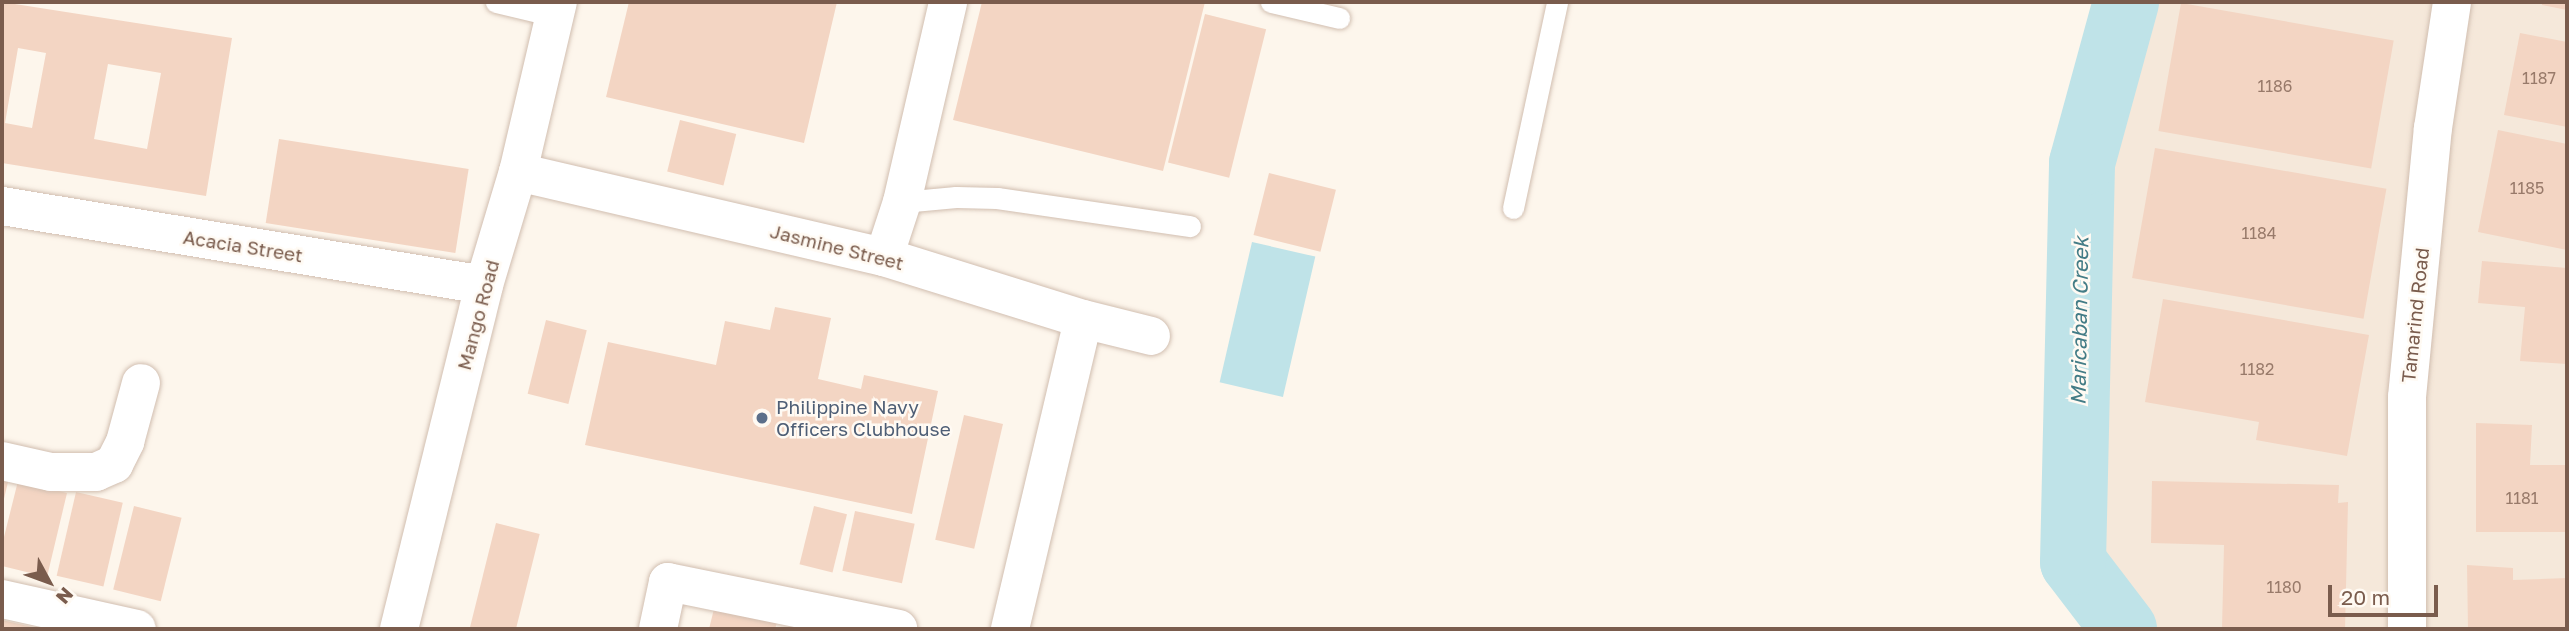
<!DOCTYPE html>
<html>
<head>
<meta charset="utf-8">
<style>
	body { margin:0 }
	#map { position:relative; width:2569px; height:631px; overflow:hidden; background:#fdf6ec; font-family:"Golos Text",sans-serif }
	div>[style] { position:absolute }
	.residential>* { inset:0; background:#f5e8da }
	.water>* { inset:0; background:#bfe3e8; transform-origin:0 0 }
	.river>* { height:66px; margin:-33px; padding:0 33px; transform-origin:33px; border-radius:33px; background:#bfe3e8 }
	.building>* { inset:0; background:#f3d5c3; transform-origin:0 0 }
	.roads { filter:drop-shadow(0 0 2px #d1beb0) drop-shadow(0 0 2px #d1beb0) }
	.lane>* { height:21px; margin:-10.5px; padding:0 10.5px; transform-origin:10.5px; border-radius:10.5px; background:#fff }
	.street>* { height:38px; margin:-19px; padding:0 19px; transform-origin:19px; border-radius:19px; background:#fff }
	.dots>* { width:19px; height:19px; translate:-50% -50%; box-sizing:border-box; border:4px solid #fffaf3; border-radius:50% }
	span { translate:-50% -50%; white-space:nowrap; text-align:center; line-height:1.15; -webkit-text-stroke:5px #fffaf3; paint-order:stroke }
	.number-label { font-size:16px; color:#987a6a }
	.number-label span { -webkit-text-stroke-width:0 }
	.street-label { font-size:19px; color:#7a5c4d }
	.service-label { font-size:19px; color:#4e5e75 }
	.left { translate:0 -50%; text-align:left }
	.water-label { font-size:21px; color:#437c86; font-style:italic }
	.frame { position:absolute; inset:0; border:4px solid #7a5c4d; pointer-events:none }
	.north { position:absolute; left:14px; top:547px; width:70px; height:70px; -webkit-text-stroke:5px #fffaf3; paint-order:stroke; rotate:131deg; font-size:19px; font-weight:700; line-height:28px; text-align:center; color:#7a5c4d }
	.north::after { content:''; display:block; margin:auto; width:24px; height:32px; background:#7a5c4d; clip-path:polygon(50% 0,100% 100%,50% 72%,0 100%) }
	.scale { position:absolute; left:2328px; top:585px; width:110px; height:32px; box-sizing:border-box; border:4px solid #7a5c4d; border-top:0; padding-left:9px; font-size:21px; line-height:24px; white-space:nowrap; color:#7a5c4d; -webkit-text-stroke:5px #fffaf3; paint-order:stroke }
</style>
</head>
<body>
<div id="map">
	<div class="residential">
		<div style="clip-path:polygon(2126px 2px,2567px 2px,2567px 629px,2124px 629px,2073px 562px,2082px 163px)"></div>
	</div>
	<div class="water">
		<div style="left:1252px;top:242px;width:65px;height:144px;rotate:13deg"></div>
	</div>
	<div class="river">
		<div style="left:2124px;top:629px;width:84px;rotate:-127.3deg"></div>
		<div style="left:2073px;top:562px;width:399px;rotate:-88.7deg"></div>
		<div style="left:2082px;top:163px;width:167px;rotate:-74.7deg"></div>
	</div>
	<div class="building">
		<div style="clip-path:polygon(evenodd,2px 2px,232px 38px,206px 196px,2px 163px,2px 2px,18px 48px,46px 53px,32px 128px,5px 123px,18px 48px,2px 2px,108px 64px,161px 73px,147px 149px,94px 139px,108px 64px)"></div>
		<div style="clip-path:polygon(629px 2px,837px 2px,804px 143px,606px 97px)"></div>
		<div style="clip-path:polygon(982px 2px,1205px 2px,1163px 171px,953px 120px)"></div>
		<div style="clip-path:polygon(2542px 2px,2567px 2px,2567px 10px,2542px 5px)"></div>
		<div style="left:2181px;top:3px;width:216px;height:130px;rotate:10deg"></div>
		<div style="left:1205px;top:14px;width:63px;height:153px;rotate:14deg"></div>
		<div style="clip-path:polygon(2520px 33px,2567px 42px,2567px 127px,2504px 115px)"></div>
		<div style="left:680px;top:120px;width:58px;height:53px;rotate:14deg"></div>
		<div style="clip-path:polygon(2498px 130px,2567px 144px,2567px 250px,2478px 232px)"></div>
		<div style="left:279px;top:139px;width:192px;height:85px;rotate:9deg"></div>
		<div style="left:2155px;top:148px;width:235px;height:132px;rotate:10deg"></div>
		<div style="left:1269px;top:173px;width:69px;height:64px;rotate:14deg"></div>
		<div style="clip-path:polygon(2482px 261px,2567px 268px,2567px 364px,2520px 361px,2525px 307px,2478px 303px)"></div>
		<div style="clip-path:polygon(2163px 299px,2369px 335px,2347px 456px,2256px 440px,2259px 422px,2145px 402px)"></div>
		<div style="clip-path:polygon(775px 307px,831px 318px,818px 379px,861px 389px,864px 375px,938px 391px,912px 514px,585px 445px,608px 342px,716px 365px,725px 321px,770px 330px)"></div>
		<div style="left:546px;top:320px;width:42px;height:76px;rotate:14deg"></div>
		<div style="left:964px;top:415px;width:40px;height:128px;rotate:13deg"></div>
		<div style="clip-path:polygon(2476px 423px,2532px 425px,2530px 465px,2567px 465px,2567px 532px,2476px 532px)"></div>
		<div style="clip-path:polygon(2px 481px,8px 482px,3px 503px,2px 503px)"></div>
		<div style="clip-path:polygon(18px 481px,67px 493px,47px 577px,2px 566px,2px 545px)"></div>
		<div style="clip-path:polygon(2152px 481px,2339px 485px,2338px 503px,2348px 502px,2345px 629px,2222px 629px,2224px 545px,2151px 543px)"></div>
		<div style="left:76px;top:492px;width:48px;height:86px;rotate:13deg"></div>
		<div style="left:134px;top:506px;width:49px;height:86px;rotate:14deg"></div>
		<div style="left:814px;top:506px;width:34px;height:60px;rotate:14deg"></div>
		<div style="left:855px;top:511px;width:61px;height:61px;rotate:12deg"></div>
		<div style="left:496px;top:523px;width:45px;height:109px;rotate:14deg"></div>
		<div style="clip-path:polygon(2467px 565px,2513px 568px,2513px 580px,2567px 578px,2567px 629px,2468px 629px)"></div>
		<div style="clip-path:polygon(716px 601px,779px 616px,775px 629px,709px 629px)"></div>
		<div style="clip-path:polygon(2px 620px,37px 628px,37px 629px,2px 629px)"></div>
	</div>
	<div class="roads">
		<div class="lane">
			<div style="left:496px;top:2px;width:61px;rotate:13.3deg"></div>
			<div style="left:1271px;top:2px;width:70px;rotate:13.2deg"></div>
			<div style="left:902px;top:202px;width:54px;rotate:-5.3deg"></div>
			<div style="left:956px;top:197px;width:41px;rotate:1.4deg"></div>
			<div style="left:997px;top:198px;width:195px;rotate:8.3deg"></div>
			<div style="left:1513px;top:208px;width:211px;rotate:-77.9deg"></div>
		</div>
		<div class="street">
			<div style="left:518px;top:172px;width:376px;rotate:13.1deg"></div>
			<div style="left:884px;top:257px;width:208px;rotate:17.3deg"></div>
			<div style="left:1083px;top:319px;width:70px;rotate:14deg"></div>
			<div style="left:2px;top:206px;width:488px;rotate:9.3deg"></div>
			<div style="left:884px;top:257px;width:58px;rotate:-71.9deg"></div>
			<div style="left:902px;top:202px;width:205px;rotate:-77deg"></div>
			<div style="left:2px;top:461px;width:50px;rotate:12.7deg"></div>
			<div style="left:51px;top:472px;width:45px"></div>
			<div style="left:96px;top:472px;width:20px;rotate:-24deg"></div>
			<div style="left:114px;top:464px;width:25px;rotate:-63deg"></div>
			<div style="left:125px;top:442px;width:61px;rotate:-74.8deg"></div>
			<div style="left:2px;top:599px;width:138px;rotate:12.5deg"></div>
			<div style="left:399px;top:629px;width:354px;rotate:-76.1deg"></div>
			<div style="left:484px;top:285px;width:118px;rotate:-73.3deg"></div>
			<div style="left:518px;top:172px;width:175px;rotate:-76.8deg"></div>
			<div style="left:658px;top:629px;width:48px;rotate:-78deg"></div>
			<div style="left:668px;top:582px;width:235px;rotate:11.5deg"></div>
			<div style="left:1010px;top:629px;width:318px;rotate:-76.7deg"></div>
			<div style="left:2407px;top:629px;width:232px;rotate:-90deg"></div>
			<div style="left:2407px;top:397px;width:270px;rotate:-84.5deg"></div>
			<div style="left:2433px;top:128px;width:127px;rotate:-81.4deg"></div>
		</div>
	</div>
	<div class="dots">
		<div style="left:762px;top:418px;background:#5c6f8a"></div>
	</div>
	<div class="number-label">
		<span style="left:2539px;top:78px">1187</span>
		<span style="left:2275px;top:86px">1186</span>
		<span style="left:2527px;top:188px">1185</span>
		<span style="left:2259px;top:233px">1184</span>
		<span style="left:2257px;top:369px">1182</span>
		<span style="left:2522px;top:498px">1181</span>
		<span style="left:2284px;top:587px">1180</span>
	</div>
	<div class="street-label">
		<span style="left:243px;top:246px;rotate:9deg">Acacia Street</span>
		<span style="left:837px;top:247px;rotate:14deg">Jasmine Street</span>
		<span style="left:478px;top:315px;rotate:-75deg">Mango Road</span>
		<span style="left:2415px;top:315px;rotate:-84deg">Tamarind Road</span>
	</div>
	<div class="service-label">
		<span class="left" style="left:776px;top:418px">Philippine Navy<br>Officers Clubhouse</span>
	</div>
	<div class="water-label">
		<span style="left:2079px;top:321px;rotate:-89deg">Maricaban Creek</span>
	</div>
	<div class="frame"></div>
	<div class="north">N</div>
	<div class="scale">20 m</div>
</div>
</body>
</html>
